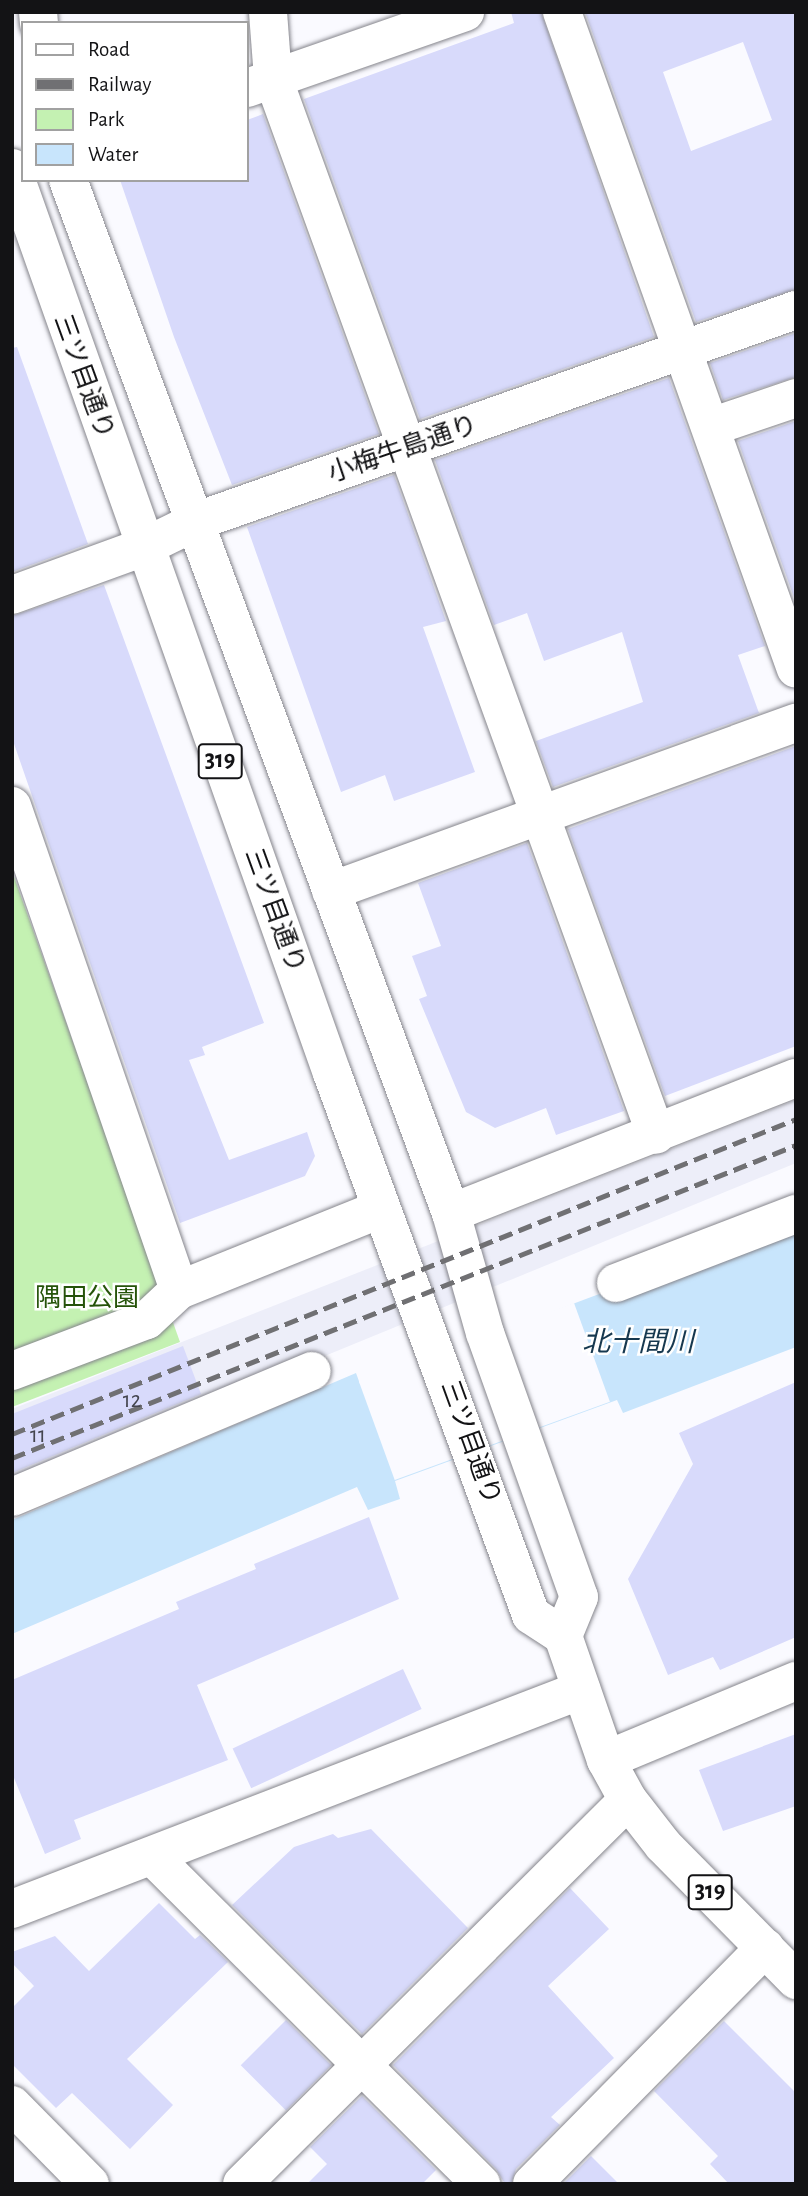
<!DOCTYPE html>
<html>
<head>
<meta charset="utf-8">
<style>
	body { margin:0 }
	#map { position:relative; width:808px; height:2196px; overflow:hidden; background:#fafaff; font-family:"Alegreya Sans","Noto Sans JP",sans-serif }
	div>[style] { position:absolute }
	.built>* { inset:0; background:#edeef9 }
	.green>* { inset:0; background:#c4f1b2 }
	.water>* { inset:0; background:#c8e5fc }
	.pier>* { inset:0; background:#fafaff; transform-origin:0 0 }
	.building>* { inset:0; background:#d8dafb; transform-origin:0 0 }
	.roads { filter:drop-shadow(0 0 2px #85858c) drop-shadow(0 0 2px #85858c) }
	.minor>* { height:38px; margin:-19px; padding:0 19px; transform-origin:19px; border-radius:19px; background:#fff }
	.major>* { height:38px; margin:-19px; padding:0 19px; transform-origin:19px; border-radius:19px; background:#fff }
	.rail>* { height:5px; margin-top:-2.5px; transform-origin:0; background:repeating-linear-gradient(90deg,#707073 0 14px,transparent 0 21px) }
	span { translate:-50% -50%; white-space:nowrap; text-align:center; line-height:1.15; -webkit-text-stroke:5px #fff; paint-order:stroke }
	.number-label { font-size:23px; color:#44454e }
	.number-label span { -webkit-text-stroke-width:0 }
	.shield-label span { padding:2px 5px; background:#fff; border:2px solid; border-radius:5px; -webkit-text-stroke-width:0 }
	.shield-label { font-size:24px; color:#131315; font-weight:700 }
	.street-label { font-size:26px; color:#131315 }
	.park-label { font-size:26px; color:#255309 }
	.water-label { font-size:28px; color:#16384f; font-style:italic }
	.frame { position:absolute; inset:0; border:14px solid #131315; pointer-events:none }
	.legend { position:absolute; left:21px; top:21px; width:228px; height:161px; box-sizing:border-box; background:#fff; border:2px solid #a1a1a1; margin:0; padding:9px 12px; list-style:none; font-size:21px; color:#131315 }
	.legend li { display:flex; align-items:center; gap:14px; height:35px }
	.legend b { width:35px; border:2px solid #a1a1a1 }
</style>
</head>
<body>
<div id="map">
	<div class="built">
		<div style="clip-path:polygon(796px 1100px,796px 1163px,12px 1484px,12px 1409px)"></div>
	</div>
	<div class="green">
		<div style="clip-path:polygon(12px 871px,180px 1342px,12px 1407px)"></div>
	</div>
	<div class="water">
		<div style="clip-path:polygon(796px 1220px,796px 1347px,623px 1413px,617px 1400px,395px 1481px,400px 1499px,368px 1510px,357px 1487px,12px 1634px,12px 1520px,356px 1373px,360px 1384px)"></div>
	</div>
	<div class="pier">
		<div style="left:574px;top:1303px;width:105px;height:229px;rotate:70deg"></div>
	</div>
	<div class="building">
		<div style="clip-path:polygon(511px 12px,541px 12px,654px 337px,420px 419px,304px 99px,514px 23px)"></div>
		<div style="clip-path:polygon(evenodd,585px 12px,796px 12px,796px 289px,696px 322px,585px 12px,743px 42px,772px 120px,691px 151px,663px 72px,743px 42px)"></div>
		<div style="clip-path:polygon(263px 114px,379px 434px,232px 485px,174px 337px,120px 180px,247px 180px,247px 120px)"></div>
		<div style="clip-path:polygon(796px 333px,796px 377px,723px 400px,710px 363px)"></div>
		<div style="clip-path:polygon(17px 347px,88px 544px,12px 572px,12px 348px)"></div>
		<div style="clip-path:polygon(669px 378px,765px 646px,738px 655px,759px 713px,553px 787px,536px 741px,643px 702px,622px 632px,544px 661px,527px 613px,494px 625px,435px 460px)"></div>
		<div style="clip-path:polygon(796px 421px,796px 603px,738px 441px)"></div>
		<div style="clip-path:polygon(394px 475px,446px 621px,423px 627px,475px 772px,394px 801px,385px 775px,341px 792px,247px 527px)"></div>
		<div style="clip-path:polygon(104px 585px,264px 1023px,202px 1047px,205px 1055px,189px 1060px,229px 1160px,307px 1132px,315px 1156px,305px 1176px,180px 1223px,12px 738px,12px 616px)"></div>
		<div style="clip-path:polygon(796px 746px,796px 1046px,665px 1096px,568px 829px)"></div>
		<div style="clip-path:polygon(527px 843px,624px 1111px,556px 1135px,546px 1108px,495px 1128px,466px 1112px,419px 999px,427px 996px,412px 956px,441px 946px,418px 883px)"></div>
		<div style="clip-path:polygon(183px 1346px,201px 1394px,12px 1473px,12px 1414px)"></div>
		<div style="clip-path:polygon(796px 1382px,796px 1637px,720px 1670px,713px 1657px,668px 1675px,628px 1579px,693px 1464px,679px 1433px)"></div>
		<div style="clip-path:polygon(369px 1517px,399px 1599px,197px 1685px,228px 1760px,74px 1820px,81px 1839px,45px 1854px,12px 1773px,12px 1680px,179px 1609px,176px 1602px,256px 1569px,254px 1564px)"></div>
		<div style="left:403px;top:1669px;width:44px;height:188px;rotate:65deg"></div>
		<div style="clip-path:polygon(796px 1734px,796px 1806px,723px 1831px,699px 1770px)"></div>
		<div style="clip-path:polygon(371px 1829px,468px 1928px,362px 2034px,232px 1905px,294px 1847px,333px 1834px,338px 1838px)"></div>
		<div style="clip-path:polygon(570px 1888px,609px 1929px,548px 1986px,614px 2058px,551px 2117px,560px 2125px,516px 2169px,511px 2184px,505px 2184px,496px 2169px,393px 2065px)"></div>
		<div style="clip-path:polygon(159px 1903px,195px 1939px,200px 1935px,228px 1962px,127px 2059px,173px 2105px,130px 2149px,72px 2093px,56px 2108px,12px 2064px,12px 2008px,34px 1986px,12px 1963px,12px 1952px,55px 1936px,89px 1971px)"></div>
		<div style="left:286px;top:2020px;width:64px;height:64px;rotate:45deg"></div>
		<div style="clip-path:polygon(724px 2021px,796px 2093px,796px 2184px,729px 2184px,710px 2164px,718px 2156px,654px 2091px)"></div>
		<div style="clip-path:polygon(362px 2096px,436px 2170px,422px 2184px,307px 2184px,327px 2164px,310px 2147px)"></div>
		<div style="clip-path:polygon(591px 2156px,619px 2184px,563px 2184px)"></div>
	</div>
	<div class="roads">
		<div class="minor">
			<div style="left:268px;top:12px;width:66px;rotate:85.7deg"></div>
			<div style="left:273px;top:78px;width:1124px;rotate:70.08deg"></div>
			<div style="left:562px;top:12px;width:697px;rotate:70.4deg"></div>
			<div style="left:247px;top:88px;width:231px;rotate:-19.2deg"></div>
			<div style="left:711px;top:427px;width:90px;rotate:-18.8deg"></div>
			<div style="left:12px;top:595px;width:140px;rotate:-20deg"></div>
			<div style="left:144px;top:547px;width:59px;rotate:-26.1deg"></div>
			<div style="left:197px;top:521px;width:635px;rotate:-19.41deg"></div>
			<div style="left:12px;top:806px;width:512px;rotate:70.96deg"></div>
			<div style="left:331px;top:891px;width:494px;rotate:-19.9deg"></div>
			<div style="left:451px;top:1213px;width:370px;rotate:-21.4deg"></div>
			<div style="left:616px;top:1283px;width:193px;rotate:-21deg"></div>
			<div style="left:12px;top:1371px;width:144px;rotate:-20.7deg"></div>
			<div style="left:147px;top:1320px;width:44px;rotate:-43.2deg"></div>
			<div style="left:179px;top:1290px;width:218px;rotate:-21.9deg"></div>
			<div style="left:12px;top:1497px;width:325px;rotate:-22.8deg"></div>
			<div style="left:606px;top:1760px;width:206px;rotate:-22.6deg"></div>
			<div style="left:152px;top:1856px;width:465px;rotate:44.9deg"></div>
			<div style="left:12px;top:1909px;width:610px;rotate:-21.05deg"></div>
			<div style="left:12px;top:2105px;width:111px;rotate:45.4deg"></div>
			<div style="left:242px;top:2184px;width:544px;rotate:-44.85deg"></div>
			<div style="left:532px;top:2184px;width:332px;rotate:-45.4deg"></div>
		</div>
		<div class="major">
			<div style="left:38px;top:12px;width:11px;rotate:85deg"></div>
			<div style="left:12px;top:168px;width:960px;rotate:70.53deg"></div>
			<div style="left:332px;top:1073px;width:577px;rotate:69.84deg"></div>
			<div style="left:531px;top:1615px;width:38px;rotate:33deg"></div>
			<div style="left:563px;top:1636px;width:131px;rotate:70.9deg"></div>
			<div style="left:606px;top:1760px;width:46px;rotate:61.2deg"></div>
			<div style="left:628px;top:1800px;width:57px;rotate:52.1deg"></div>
			<div style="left:663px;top:1845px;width:190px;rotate:45.4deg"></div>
			<div style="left:68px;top:180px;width:1102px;rotate:69.66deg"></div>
			<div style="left:451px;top:1213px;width:125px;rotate:74.2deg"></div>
			<div style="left:485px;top:1333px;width:280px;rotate:70.4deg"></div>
			<div style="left:579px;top:1597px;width:42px;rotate:112.3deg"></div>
		</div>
	</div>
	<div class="rail">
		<div style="left:12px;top:1434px;width:845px;rotate:-21.89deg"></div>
		<div style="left:12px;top:1458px;width:844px;rotate:-21.76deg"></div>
	</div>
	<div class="number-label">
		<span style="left:132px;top:1401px">12</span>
		<span style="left:38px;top:1436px">11</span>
	</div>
	<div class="shield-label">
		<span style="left:220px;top:761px">319</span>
		<span style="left:710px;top:1892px">319</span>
	</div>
	<div class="street-label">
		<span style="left:83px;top:377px;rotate:70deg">三ツ目通り</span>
		<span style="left:403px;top:450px;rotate:-19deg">小梅牛島通り</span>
		<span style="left:274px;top:911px;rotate:70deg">三ツ目通り</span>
		<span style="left:470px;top:1443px;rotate:70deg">三ツ目通り</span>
	</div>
	<div class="park-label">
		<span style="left:87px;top:1299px">隅田公園</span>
	</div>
	<div class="water-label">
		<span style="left:638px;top:1343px">北十間川</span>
	</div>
	<div class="frame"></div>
	<ul class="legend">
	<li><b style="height:9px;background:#fff"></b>Road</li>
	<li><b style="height:9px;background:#707073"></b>Railway</li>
	<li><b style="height:19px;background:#c4f1b2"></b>Park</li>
	<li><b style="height:19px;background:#c8e5fc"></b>Water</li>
	</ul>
</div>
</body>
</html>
